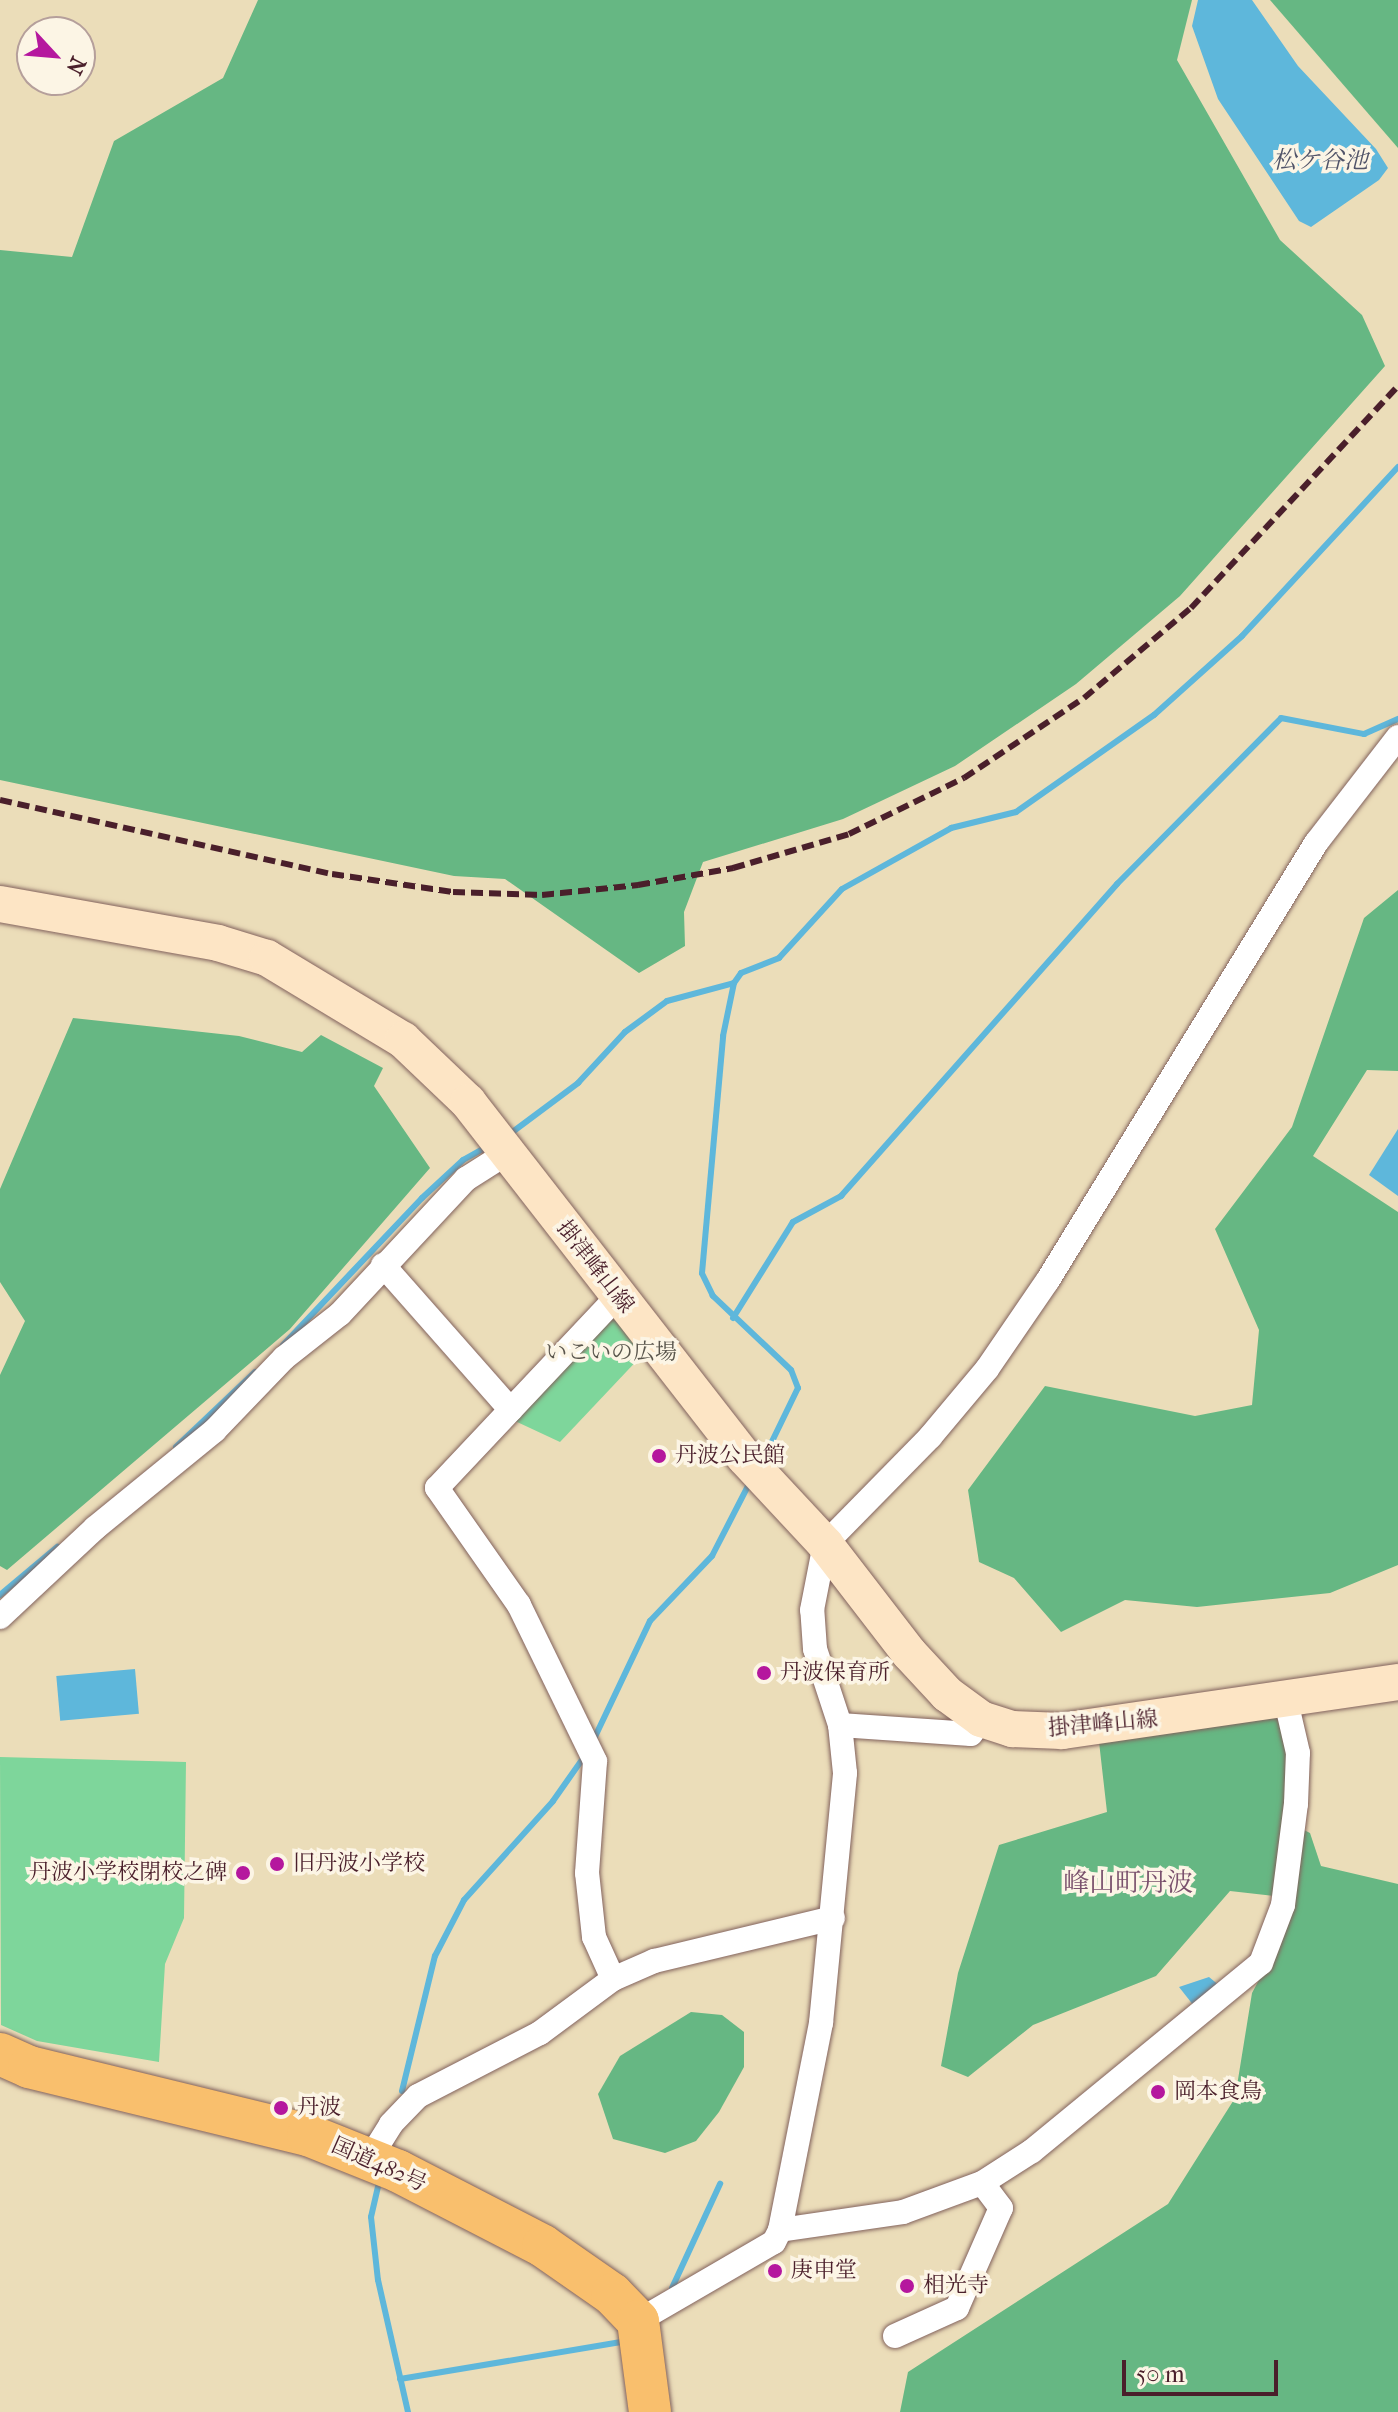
<!DOCTYPE html>
<html>
<head>
<meta charset="utf-8">
<style>
	body { margin:0 }
	#map { position:relative; width:1398px; height:2412px; overflow:hidden; background:#ebddb9; font-family:"IM FELL French Canon","Noto Serif JP",serif }
	div>[style] { position:absolute }
	.green>* { inset:0; background:#7ed69b }
	.forest>* { inset:0; background:#66b783 }
	.water>* { inset:0; background:#5eb7db; transform-origin:0 0 }
	.stream>* { height:6px; margin:-3px; padding:0 3px; transform-origin:3px; border-radius:3px; background:#5eb7db }
	.roads { filter:drop-shadow(0 0 2px #82625d) drop-shadow(0 0 2px #82625d) }
	.minor>* { height:24px; margin:-12px; padding:0 12px; transform-origin:12px; border-radius:12px; background:#fff }
	.secondary>* { height:36px; margin:-18px; padding:0 18px; transform-origin:18px; border-radius:18px; background:#fde5c5 }
	.trunk>* { height:42px; margin:-21px; padding:0 21px; transform-origin:21px; border-radius:21px; background:#f9bf6d }
	.rail>* { height:6px; margin-top:-3px; transform-origin:0; background:repeating-linear-gradient(90deg,#4a1f2b 0 12px,transparent 0 18px) }
	.dots>* { width:22px; height:22px; translate:-50% -50%; box-sizing:border-box; border:4px solid #fcf5e5; border-radius:50% }
	span { translate:-50% -50%; white-space:nowrap; text-align:center; line-height:1.15; -webkit-text-stroke:7px #fcf5e5; paint-order:stroke }
	.street-label { font-size:22px; color:#4a1f2b }
	.park-label { font-size:22px; color:#5a564d }
	.poi-label { font-size:22px; color:#4a1f2b }
	.left { translate:0 -50%; text-align:left }
	.right { translate:-100% -50%; text-align:right }
	.water-label { font-size:24px; color:#515469; font-style:italic }
	.quarter-label { font-size:26px; color:#7a516d }
	.north { position:absolute; left:16px; top:16px; width:80px; height:80px; box-sizing:border-box; background:#fcf5e5; border:2px solid #b59f9b; border-radius:50%; rotate:116deg; font-size:22px; font-weight:700; line-height:32px; text-align:center; color:#4a1f2b }
	.north::after { content:''; display:block; margin:auto; width:28px; height:36px; background:#b5179e; clip-path:polygon(50% 0,100% 100%,50% 72%,0 100%) }
	.scale { position:absolute; left:1122px; top:2360px; width:156px; height:36px; box-sizing:border-box; border:4px solid #4a1f2b; border-top:0; padding-left:10px; font-size:24px; line-height:28px; white-space:nowrap; color:#4a1f2b; -webkit-text-stroke:6px #fcf5e5; paint-order:stroke }
</style>
</head>
<body>
<div id="map">
	<div class="green">
		<div style="clip-path:polygon(613px 1314px,644px 1353px,560px 1442px,515px 1421px)"></div>
		<div style="clip-path:polygon(0 1757px,186px 1762px,184px 1918px,165px 1964px,159px 2062px,37px 2041px,1px 2025px)"></div>
	</div>
	<div class="forest">
		<div style="clip-path:polygon(258px 0,1192px 0,1177px 60px,1280px 240px,1362px 315px,1385px 366px,1180px 596px,1076px 684px,955px 766px,843px 819px,703px 862px,684px 912px,685px 946px,639px 973px,505px 879px,454px 876px,0 780px,0 250px,72px 257px,114px 141px,223px 78px)"></div>
		<div style="clip-path:polygon(1270px 0,1398px 0,1398px 148px)"></div>
		<div style="clip-path:polygon(1398px 890px,1398px 1071px,1367px 1070px,1313px 1156px,1398px 1212px,1398px 1565px,1330px 1593px,1197px 1607px,1125px 1600px,1061px 1632px,1014px 1578px,979px 1562px,968px 1490px,1045px 1386px,1195px 1416px,1252px 1405px,1259px 1330px,1215px 1229px,1292px 1127px,1364px 918px)"></div>
		<div style="clip-path:polygon(73px 1018px,239px 1036px,302px 1052px,321px 1035px,383px 1068px,374px 1086px,430px 1168px,290px 1329px,7px 1570px,0 1566px,0 1375px,25px 1321px,0 1282px,0 1189px)"></div>
		<div style="clip-path:polygon(1269px 1711px,1281px 1719px,1292px 1752px,1275px 1896px,1230px 1891px,1156px 1976px,1033px 2025px,968px 2077px,941px 2066px,958px 1973px,999px 1845px,1107px 1812px,1098px 1733px)"></div>
		<div style="clip-path:polygon(1300px 1828px,1310px 1833px,1321px 1866px,1398px 1884px,1398px 2412px,900px 2412px,908px 2372px,1168px 2204px,1235px 2098px,1252px 1993px,1284px 1933px)"></div>
		<div style="clip-path:polygon(691px 2012px,722px 2015px,744px 2032px,744px 2067px,719px 2112px,696px 2141px,665px 2153px,613px 2139px,598px 2094px,620px 2056px)"></div>
	</div>
	<div class="water">
		<div style="clip-path:polygon(1198px 0,1252px 0,1298px 66px,1376px 149px,1388px 168px,1379px 180px,1311px 227px,1299px 221px,1218px 99px,1192px 26px)"></div>
		<div style="clip-path:polygon(1398px 1129px,1398px 1196px,1369px 1175px)"></div>
		<div style="left:135px;top:1669px;width:45px;height:79px;rotate:85deg"></div>
		<div style="clip-path:polygon(1209px 1977px,1220px 1986px,1194px 2006px,1179px 1987px)"></div>
	</div>
	<div class="stream">
		<div style="left:507px;top:1136px;width:89px;rotate:-36.7deg"></div>
		<div style="left:578px;top:1083px;width:69px;rotate:-47.3deg"></div>
		<div style="left:625px;top:1032px;width:52px;rotate:-36.4deg"></div>
		<div style="left:667px;top:1001px;width:69px;rotate:-15deg"></div>
		<div style="left:733px;top:1318px;width:113px;rotate:-58deg"></div>
		<div style="left:793px;top:1222px;width:55px;rotate:-28.4deg"></div>
		<div style="left:841px;top:1196px;width:417px;rotate:-48.5deg"></div>
		<div style="left:1117px;top:884px;width:233px;rotate:-45.3deg"></div>
		<div style="left:1281px;top:718px;width:85px;rotate:10.9deg"></div>
		<div style="left:1364px;top:734px;width:37px;rotate:-24deg"></div>
		<div style="left:283px;top:1345px;width:202px;rotate:-46.6deg"></div>
		<div style="left:422px;top:1198px;width:56px;rotate:-42.8deg"></div>
		<div style="left:463px;top:1160px;width:26px;rotate:-29deg"></div>
		<div style="left:176px;top:1447px;width:109px;rotate:-43.5deg"></div>
		<div style="left:763px;top:1460px;width:80px;rotate:-64.1deg"></div>
		<div style="left:798px;top:1388px;width:19px;rotate:-111deg"></div>
		<div style="left:791px;top:1370px;width:108px;rotate:-136.5deg"></div>
		<div style="left:713px;top:1296px;width:25px;rotate:-116deg"></div>
		<div style="left:702px;top:1273px;width:238px;rotate:-84.9deg"></div>
		<div style="left:723px;top:1036px;width:54px;rotate:-78.3deg"></div>
		<div style="left:734px;top:983px;width:12px;rotate:-55deg"></div>
		<div style="left:741px;top:973px;width:41px;rotate:-21.5deg"></div>
		<div style="left:779px;top:958px;width:93px;rotate:-47.6deg"></div>
		<div style="left:842px;top:889px;width:125px;rotate:-29.2deg"></div>
		<div style="left:951px;top:828px;width:67px;rotate:-13.8deg"></div>
		<div style="left:1016px;top:812px;width:169px;rotate:-35.1deg"></div>
		<div style="left:1154px;top:715px;width:118px;rotate:-41.9deg"></div>
		<div style="left:1242px;top:636px;width:230px;rotate:-47.3deg"></div>
		<div style="left:0;top:1595px;width:75px;rotate:-40.1deg"></div>
		<div style="left:593px;top:1741px;width:133px;rotate:-64.6deg"></div>
		<div style="left:650px;top:1621px;width:90px;rotate:-46.4deg"></div>
		<div style="left:712px;top:1556px;width:85px;rotate:-62.8deg"></div>
		<div style="left:402px;top:2091px;width:139px;rotate:-76.3deg"></div>
		<div style="left:435px;top:1956px;width:63px;rotate:-62.6deg"></div>
		<div style="left:464px;top:1900px;width:133px;rotate:-48deg"></div>
		<div style="left:553px;top:1801px;width:57px;rotate:-54.9deg"></div>
		<div style="left:380px;top:2178px;width:40px;rotate:103deg"></div>
		<div style="left:371px;top:2217px;width:63px;rotate:83.7deg"></div>
		<div style="left:378px;top:2280px;width:135px;rotate:77.2deg"></div>
		<div style="left:672px;top:2288px;width:115px;rotate:-65.2deg"></div>
		<div style="left:400px;top:2379px;width:230px;rotate:-9.5deg"></div>
	</div>
	<div class="roads">
		<div class="minor">
			<div style="left:383px;top:1265px;width:193px;rotate:48.6deg"></div>
			<div style="left:0;top:1617px;width:130px;rotate:-43.1deg"></div>
			<div style="left:95px;top:1528px;width:154px;rotate:-39.2deg"></div>
			<div style="left:214px;top:1431px;width:101px;rotate:-46.2deg"></div>
			<div style="left:284px;top:1358px;width:71px;rotate:-38.2deg"></div>
			<div style="left:340px;top:1314px;width:185px;rotate:-47deg"></div>
			<div style="left:466px;top:1179px;width:49px;rotate:-32.4deg"></div>
			<div style="left:840px;top:1725px;width:131px;rotate:3.9deg"></div>
			<div style="left:971px;top:1734px;width:18px;rotate:-56deg"></div>
			<div style="left:613px;top:1979px;width:46px;rotate:-114.3deg"></div>
			<div style="left:594px;top:1937px;width:64px;rotate:-96.2deg"></div>
			<div style="left:587px;top:1873px;width:112px;rotate:-85.9deg"></div>
			<div style="left:595px;top:1761px;width:174px;rotate:-116deg"></div>
			<div style="left:519px;top:1605px;width:143px;rotate:-125deg"></div>
			<div style="left:437px;top:1488px;width:262px;rotate:-46.7deg"></div>
			<div style="left:370px;top:2158px;width:40px;rotate:-58deg"></div>
			<div style="left:391px;top:2124px;width:39px;rotate:-46deg"></div>
			<div style="left:418px;top:2096px;width:137px;rotate:-27.3deg"></div>
			<div style="left:540px;top:2033px;width:91px;rotate:-36.5deg"></div>
			<div style="left:613px;top:1979px;width:45px;rotate:-23.7deg"></div>
			<div style="left:654px;top:1961px;width:184px;rotate:-13.5deg"></div>
			<div style="left:780px;top:2230px;width:124px;rotate:-8.3deg"></div>
			<div style="left:903px;top:2212px;width:84px;rotate:-20.2deg"></div>
			<div style="left:982px;top:2183px;width:59px;rotate:-32.6deg"></div>
			<div style="left:1032px;top:2151px;width:296px;rotate:-39.4deg"></div>
			<div style="left:1261px;top:1963px;width:62px;rotate:-69.2deg"></div>
			<div style="left:1283px;top:1905px;width:102px;rotate:-82.7deg"></div>
			<div style="left:1296px;top:1804px;width:51px;rotate:-87.8deg"></div>
			<div style="left:1298px;top:1753px;width:53px;rotate:-103deg"></div>
			<div style="left:638px;top:2321px;width:157px;rotate:-30.2deg"></div>
			<div style="left:774px;top:2242px;width:13px;rotate:-63deg"></div>
			<div style="left:780px;top:2230px;width:211px;rotate:-78.8deg"></div>
			<div style="left:821px;top:2023px;width:251px;rotate:-84.5deg"></div>
			<div style="left:845px;top:1773px;width:48px;rotate:-95.9deg"></div>
			<div style="left:840px;top:1725px;width:80px;rotate:-108.2deg"></div>
			<div style="left:815px;top:1649px;width:39px;rotate:-94deg"></div>
			<div style="left:812px;top:1610px;width:67px;rotate:-78.9deg"></div>
			<div style="left:825px;top:1544px;width:150px;rotate:-45.5deg"></div>
			<div style="left:930px;top:1437px;width:89px;rotate:-50deg"></div>
			<div style="left:987px;top:1369px;width:108px;rotate:-55.6deg"></div>
			<div style="left:1048px;top:1280px;width:513px;rotate:-58.48deg"></div>
			<div style="left:1316px;top:843px;width:134px;rotate:-52.3deg"></div>
			<div style="left:895px;top:2336px;width:68px;rotate:-24.3deg"></div>
			<div style="left:957px;top:2308px;width:109px;rotate:-66.3deg"></div>
			<div style="left:1001px;top:2208px;width:31px;rotate:-127deg"></div>
		</div>
		<div class="secondary">
			<div style="left:0;top:904px;width:221px;rotate:10.1deg"></div>
			<div style="left:218px;top:943px;width:51px;rotate:17deg"></div>
			<div style="left:267px;top:958px;width:159px;rotate:31.1deg"></div>
			<div style="left:403px;top:1040px;width:90px;rotate:43.6deg"></div>
			<div style="left:468px;top:1102px;width:450px;rotate:52.1deg"></div>
			<div style="left:744px;top:1457px;width:119px;rotate:47deg"></div>
			<div style="left:825px;top:1544px;width:138px;rotate:52.4deg"></div>
			<div style="left:909px;top:1653px;width:56px;rotate:47.2deg"></div>
			<div style="left:947px;top:1694px;width:42px;rotate:36.3deg"></div>
			<div style="left:981px;top:1719px;width:33px;rotate:18deg"></div>
			<div style="left:1012px;top:1729px;width:50px;rotate:2.3deg"></div>
			<div style="left:1062px;top:1731px;width:340px;rotate:-8.3deg"></div>
		</div>
		<div class="trunk">
			<div style="left:0;top:2054px;width:32px;rotate:24deg"></div>
			<div style="left:29px;top:2067px;width:287px;rotate:13.7deg"></div>
			<div style="left:308px;top:2135px;width:97px;rotate:21.8deg"></div>
			<div style="left:398px;top:2171px;width:163px;rotate:27.3deg"></div>
			<div style="left:543px;top:2246px;width:84px;rotate:34.8deg"></div>
			<div style="left:612px;top:2294px;width:37px;rotate:46deg"></div>
			<div style="left:638px;top:2321px;width:92px;rotate:82.5deg"></div>
		</div>
	</div>
	<div class="rail">
		<div style="left:0;top:800px;width:340px;rotate:12.6deg"></div>
		<div style="left:332px;top:874px;width:122px;rotate:8.5deg"></div>
		<div style="left:453px;top:892px;width:89px;rotate:1.9deg"></div>
		<div style="left:542px;top:895px;width:97px;rotate:-5.9deg"></div>
		<div style="left:638px;top:885px;width:97px;rotate:-10.1deg"></div>
		<div style="left:733px;top:868px;width:121px;rotate:-16.3deg"></div>
		<div style="left:849px;top:834px;width:128px;rotate:-26deg"></div>
		<div style="left:964px;top:778px;width:144px;rotate:-33.7deg"></div>
		<div style="left:1084px;top:698px;width:140px;rotate:-40.1deg"></div>
		<div style="left:1191px;top:608px;width:304px;rotate:-47deg"></div>
	</div>
	<div class="dots">
		<div style="left:659px;top:1456px;background:#b5179e"></div>
		<div style="left:764px;top:1673px;background:#b5179e"></div>
		<div style="left:277px;top:1864px;background:#b5179e"></div>
		<div style="left:243px;top:1873px;background:#b5179e"></div>
		<div style="left:1158px;top:2092px;background:#b5179e"></div>
		<div style="left:281px;top:2108px;background:#b5179e"></div>
		<div style="left:775px;top:2271px;background:#b5179e"></div>
		<div style="left:907px;top:2286px;background:#b5179e"></div>
	</div>
	<div class="street-label">
		<span style="left:595px;top:1267px;rotate:52deg">掛津峰山線</span>
		<span style="left:1103px;top:1724px;rotate:-5deg">掛津峰山線</span>
		<span style="left:379px;top:2165px;rotate:24deg">国道482号</span>
	</div>
	<div class="park-label">
		<span style="left:611px;top:1353px">いこいの広場</span>
	</div>
	<div class="poi-label">
		<span class="left" style="left:675px;top:1456px">丹波公民館</span>
		<span class="left" style="left:780px;top:1673px">丹波保育所</span>
		<span class="left" style="left:293px;top:1864px">旧丹波小学校</span>
		<span class="right" style="left:227px;top:1873px">丹波小学校閉校之碑</span>
		<span class="left" style="left:1174px;top:2092px">岡本食鳥</span>
		<span class="left" style="left:297px;top:2108px">丹波</span>
		<span class="left" style="left:791px;top:2271px">庚申堂</span>
		<span class="left" style="left:923px;top:2286px">相光寺</span>
	</div>
	<div class="water-label">
		<span style="left:1320px;top:161px">松ケ谷池</span>
	</div>
	<div class="quarter-label">
		<span style="left:1128px;top:1883px">峰山町丹波</span>
	</div>
	<div class="north">N</div>
	<div class="scale">50 m</div>
</div>
</body>
</html>
